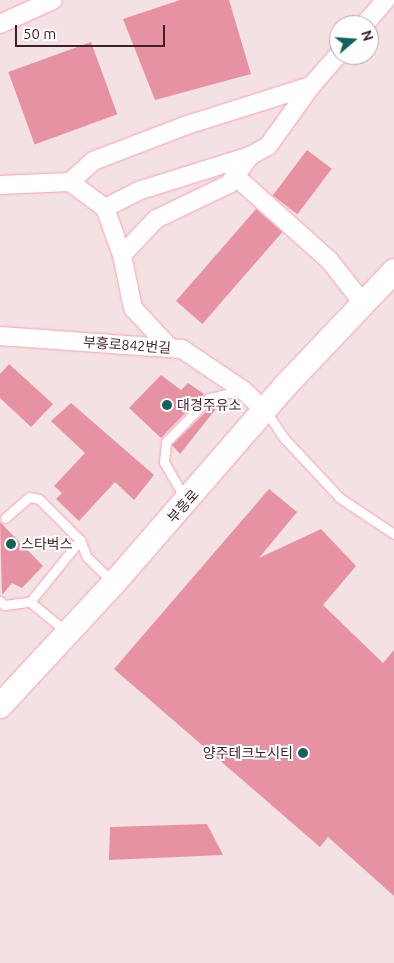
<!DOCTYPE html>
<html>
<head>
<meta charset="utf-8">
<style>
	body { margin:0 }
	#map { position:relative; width:394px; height:963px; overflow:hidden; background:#f4e1e4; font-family:Ubuntu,"Noto Sans KR",sans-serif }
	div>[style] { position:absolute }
	.building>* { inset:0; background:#e792a2; transform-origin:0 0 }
	.roads { filter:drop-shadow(0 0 1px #faa3b2) drop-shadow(0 0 1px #faa3b2) }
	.lane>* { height:9px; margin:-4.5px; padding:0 4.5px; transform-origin:4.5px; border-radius:4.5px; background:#fff }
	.street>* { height:18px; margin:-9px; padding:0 9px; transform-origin:9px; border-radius:9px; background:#fff }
	.secondary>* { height:24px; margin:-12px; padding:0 12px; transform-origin:12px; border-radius:12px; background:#fff }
	.dots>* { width:14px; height:14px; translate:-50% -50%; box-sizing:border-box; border:2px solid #fff; border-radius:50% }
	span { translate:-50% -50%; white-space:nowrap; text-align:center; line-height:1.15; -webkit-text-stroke:4px #fff; paint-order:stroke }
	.street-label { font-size:14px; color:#411f26 }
	.poi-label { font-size:14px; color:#411f26 }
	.left { translate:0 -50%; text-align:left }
	.right { translate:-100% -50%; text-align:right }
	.north { position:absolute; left:329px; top:15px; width:50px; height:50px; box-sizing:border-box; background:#fff; border:1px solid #b3a5a8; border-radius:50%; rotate:72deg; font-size:14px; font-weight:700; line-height:20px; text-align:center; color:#411f26 }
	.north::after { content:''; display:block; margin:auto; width:18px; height:22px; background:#14625d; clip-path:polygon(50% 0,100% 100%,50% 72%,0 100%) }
	.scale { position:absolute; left:15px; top:25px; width:150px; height:22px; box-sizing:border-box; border:2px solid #411f26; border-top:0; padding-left:6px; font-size:15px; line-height:18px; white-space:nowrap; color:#411f26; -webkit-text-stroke:4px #fff; paint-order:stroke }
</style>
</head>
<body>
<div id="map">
	<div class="building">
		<div style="clip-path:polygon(180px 0,229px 0,251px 74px,155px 100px,123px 19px)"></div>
		<div style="left:91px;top:42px;width:77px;height:88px;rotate:70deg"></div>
		<div style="left:307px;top:150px;width:31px;height:57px;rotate:37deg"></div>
		<div style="left:256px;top:209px;width:35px;height:122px;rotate:41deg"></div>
		<div style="clip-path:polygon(9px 364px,53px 404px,31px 427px,0 398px,0 374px)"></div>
		<div style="clip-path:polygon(161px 375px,181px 390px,188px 383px,204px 394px,161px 438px,129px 408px)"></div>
		<div style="clip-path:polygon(71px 403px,154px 475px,134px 500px,115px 482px,79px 521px,56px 499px,62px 493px,54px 486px,85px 453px,51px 421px)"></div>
		<div style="clip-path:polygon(215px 403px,219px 405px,180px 454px,172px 445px)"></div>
		<div style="clip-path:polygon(269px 489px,297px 512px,259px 558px,321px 529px,356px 566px,323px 605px,383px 663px,394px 650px,394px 896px,328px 837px,320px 847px,114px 669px)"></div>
		<div style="clip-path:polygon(0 522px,43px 566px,22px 588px,12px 583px,2px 595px)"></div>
		<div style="clip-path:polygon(207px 824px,223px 855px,109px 860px,110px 827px)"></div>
	</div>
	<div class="roads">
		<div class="lane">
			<div style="left:265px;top:410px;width:34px;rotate:56deg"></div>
			<div style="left:284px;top:438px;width:82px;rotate:47deg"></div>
			<div style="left:340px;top:498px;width:65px;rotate:33.7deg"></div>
			<div style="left:186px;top:500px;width:44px;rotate:-120.1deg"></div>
			<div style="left:164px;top:462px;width:20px;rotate:-84deg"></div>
			<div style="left:166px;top:442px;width:62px;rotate:-45.7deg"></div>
			<div style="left:209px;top:398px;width:32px;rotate:-14deg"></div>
			<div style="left:5px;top:518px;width:32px;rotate:-41deg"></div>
			<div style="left:29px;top:497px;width:10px;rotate:11deg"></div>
			<div style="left:39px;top:499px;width:58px;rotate:45deg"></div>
			<div style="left:80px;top:540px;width:18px;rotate:68deg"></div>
			<div style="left:87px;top:557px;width:37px;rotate:44deg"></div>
			<div style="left:0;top:601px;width:6px;rotate:45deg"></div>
			<div style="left:4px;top:605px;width:26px;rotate:-7deg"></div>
			<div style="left:30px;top:602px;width:48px;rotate:39deg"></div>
			<div style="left:30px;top:602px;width:80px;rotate:-51.1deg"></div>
		</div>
		<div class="street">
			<div style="left:0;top:24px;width:58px;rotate:-24.4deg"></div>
			<div style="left:364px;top:25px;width:33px;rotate:-49deg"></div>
			<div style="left:311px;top:86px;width:43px;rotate:-48.8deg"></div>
			<div style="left:70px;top:182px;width:31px;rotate:-42deg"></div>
			<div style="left:93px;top:161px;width:101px;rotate:-21deg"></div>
			<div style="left:187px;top:125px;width:130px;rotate:-17.5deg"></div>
			<div style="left:311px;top:86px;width:74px;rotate:125.6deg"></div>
			<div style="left:268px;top:146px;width:21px;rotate:151deg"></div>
			<div style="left:250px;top:156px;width:25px;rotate:127deg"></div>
			<div style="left:0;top:185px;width:70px;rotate:-2.5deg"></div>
			<div style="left:70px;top:182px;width:44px;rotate:36.6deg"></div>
			<div style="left:105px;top:208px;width:50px;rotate:70.1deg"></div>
			<div style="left:105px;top:208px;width:37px;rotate:-27deg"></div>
			<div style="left:138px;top:191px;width:117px;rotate:-17.4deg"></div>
			<div style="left:0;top:336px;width:182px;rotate:4.1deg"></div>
			<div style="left:182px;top:349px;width:73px;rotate:33.9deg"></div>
			<div style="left:243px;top:390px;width:29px;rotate:44deg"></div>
			<div style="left:170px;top:348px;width:54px;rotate:-132.8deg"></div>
			<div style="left:133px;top:308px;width:54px;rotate:-101.7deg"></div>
			<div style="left:122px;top:255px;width:50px;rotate:-46.6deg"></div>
			<div style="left:156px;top:219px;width:81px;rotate:-25.6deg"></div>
			<div style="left:229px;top:184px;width:10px;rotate:-53deg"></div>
			<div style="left:235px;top:176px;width:126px;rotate:41.8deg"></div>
			<div style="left:329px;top:260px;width:53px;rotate:51.8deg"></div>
		</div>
		<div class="secondary">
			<div style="left:0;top:706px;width:168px;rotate:-47.2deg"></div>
			<div style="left:114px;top:583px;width:262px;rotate:-49deg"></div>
			<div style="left:286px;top:385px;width:157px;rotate:-46.5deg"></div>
		</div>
	</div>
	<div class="dots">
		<div style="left:167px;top:405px;background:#14625d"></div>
		<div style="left:11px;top:544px;background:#14625d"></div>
		<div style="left:303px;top:753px;background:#14625d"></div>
	</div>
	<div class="street-label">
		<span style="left:127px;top:345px;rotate:4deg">부흥로842번길</span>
		<span style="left:183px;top:506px;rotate:-48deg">부흥로</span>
	</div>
	<div class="poi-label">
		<span class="left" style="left:177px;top:405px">대경주유소</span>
		<span class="left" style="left:21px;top:544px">스타벅스</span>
		<span class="right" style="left:293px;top:753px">양주테크노시티</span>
	</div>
	<div class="north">N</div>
	<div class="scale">50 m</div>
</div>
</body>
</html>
